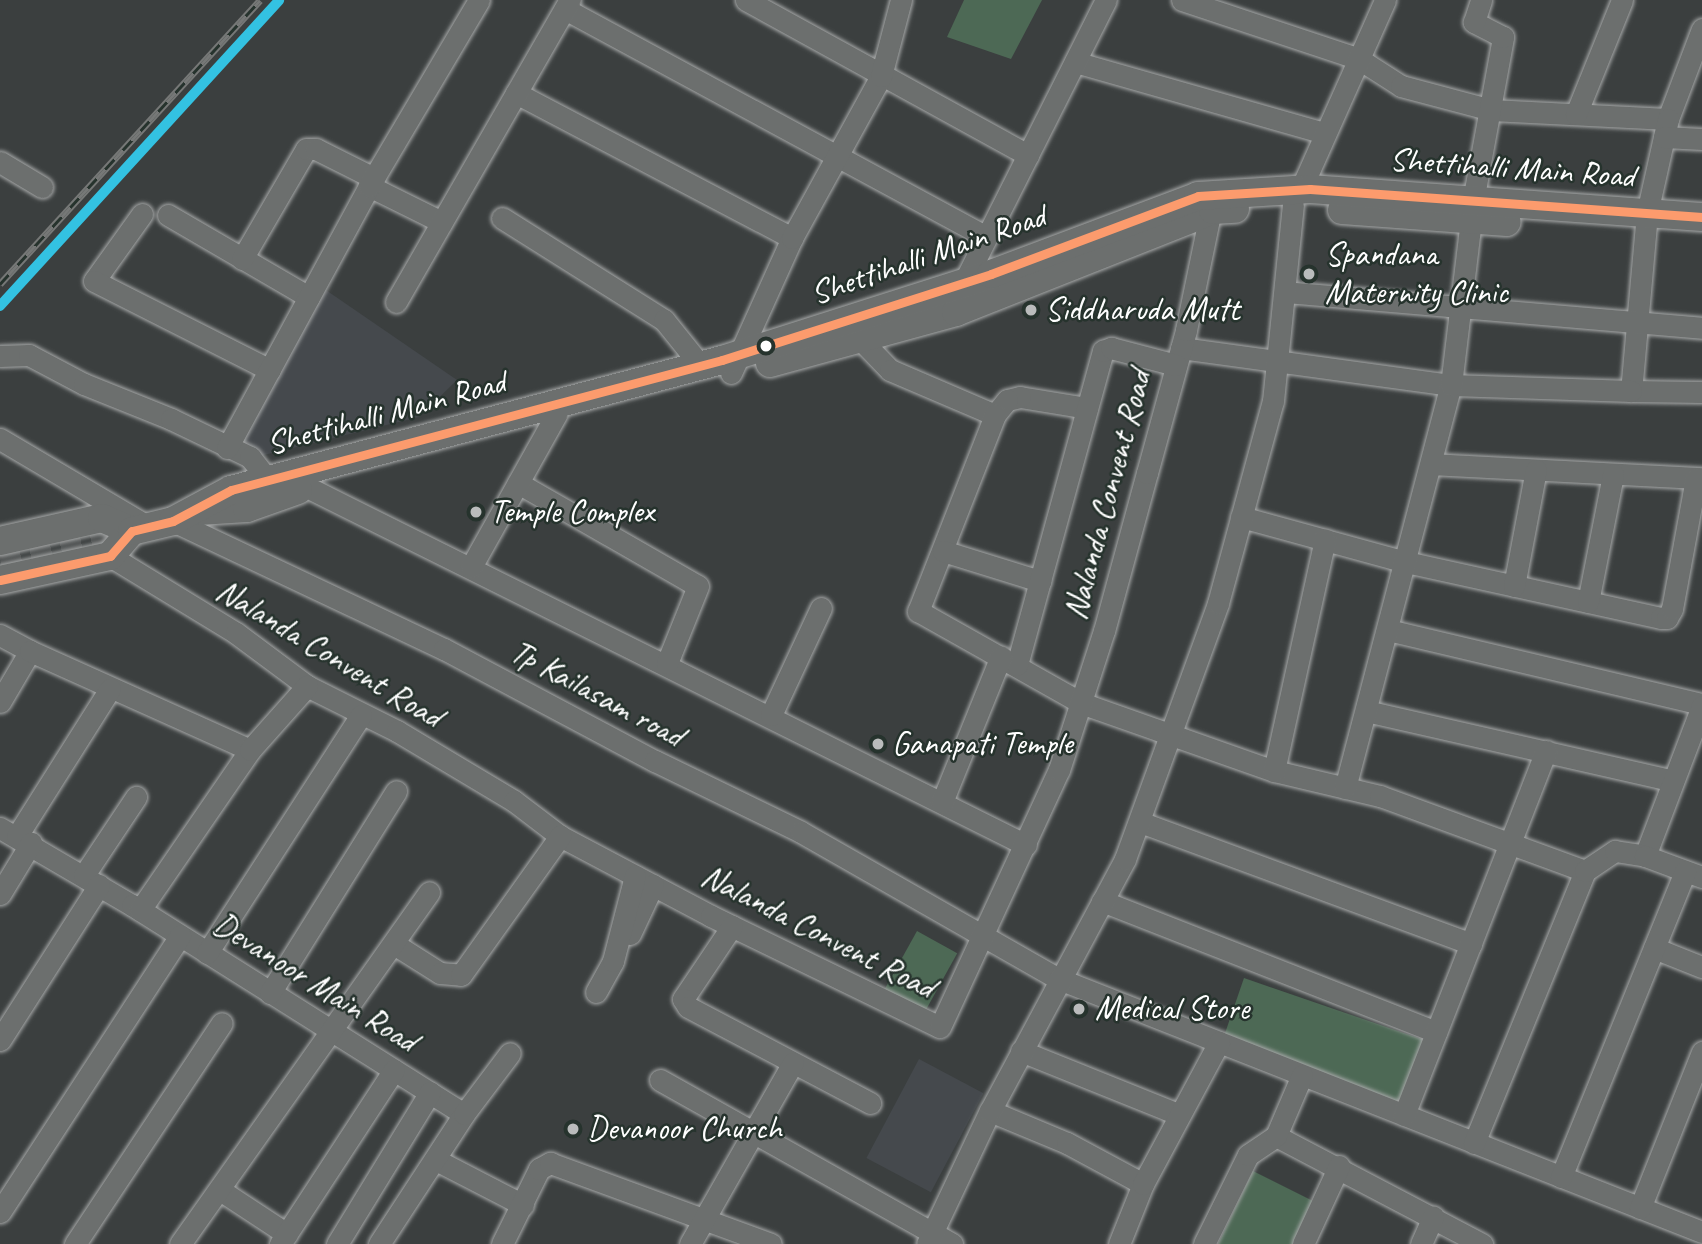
<!DOCTYPE html>
<html>
<head>
<meta charset="utf-8">
<style>
	body { margin:0 }
	#map { position:relative; width:1702px; height:1244px; overflow:hidden; background:#3b3f3f; font-family:Caveat,sans-serif }
	div>[style] { position:absolute }
	.built>* { inset:0; background:#45494d; transform-origin:0 0 }
	.green>* { inset:0; background:#4d6955; transform-origin:0 0 }
	.minor-tunnel>* { height:21px; margin-top:-10.5px; transform-origin:0; background:repeating-linear-gradient(90deg,#4f5252 0 21px,transparent 0 31px) }
	.roads { filter:drop-shadow(0 0 2px #a7a9a9) drop-shadow(0 0 2px #a7a9a9) }
	.minor>* { height:21px; margin:-10.5px; padding:0 10.5px; transform-origin:10.5px; border-radius:10.5px; background:#6c6f6e }
	.major>* { height:28px; margin:-14px; padding:0 14px; transform-origin:14px; border-radius:14px; background:#6c6f6e }
	.rail>* { height:7px; margin-top:-3.5px; transform-origin:0; background:repeating-linear-gradient(90deg,#26332d 0 13px,#767877 0 26px); box-sizing:border-box; border-block:2px solid #767877 }
	.bus-1>* { height:9px; margin:-4.5px; padding:0 4.5px; transform-origin:4.5px; border-radius:4.5px; background:#fc9b6d }
	.rail-1>* { height:10px; margin:-5px; padding:0 5px; transform-origin:5px; border-radius:5px; background:#33c2e2 }
	.dots>* { width:19px; height:19px; translate:-50% -50%; box-sizing:border-box; border:4px solid #26332d; border-radius:50% }
	span { translate:-50% -50%; white-space:nowrap; text-align:center; line-height:1.15; -webkit-text-stroke:5px #26332d; paint-order:stroke }
	.street-label { font-size:33px; color:#fff }
	.poi-label { font-size:33px; color:#fff }
	.left { translate:0 -50%; text-align:left }
</style>
</head>
<body>
<div id="map">
	<div class="built">
		<div style="clip-path:polygon(320px 286px,457px 380px,419px 417px,260px 456px,239px 442px)"></div>
		<div style="left:919px;top:1059px;width:73px;height:112px;rotate:28deg"></div>
	</div>
	<div class="green">
		<div style="clip-path:polygon(964px 0,1042px 0,1011px 59px,947px 37px)"></div>
		<div style="left:917px;top:931px;width:46px;height:71px;rotate:29deg"></div>
		<div style="left:1244px;top:978px;width:193px;height:70px;rotate:19deg"></div>
		<div style="clip-path:polygon(1253px 1171px,1317px 1203px,1297px 1244px,1218px 1244px)"></div>
	</div>
	<div class="minor-tunnel">
		<div style="left:0;top:559px;width:108px;rotate:-12.9deg"></div>
	</div>
	<div class="roads">
		<div class="minor">
			<div style="left:746px;top:0;width:322px;rotate:28.8deg"></div>
			<div style="left:1182px;top:0;width:187px;rotate:18.4deg"></div>
			<div style="left:1359px;top:59px;width:50px;rotate:32.7deg"></div>
			<div style="left:1401px;top:86px;width:93px;rotate:14.9deg"></div>
			<div style="left:1491px;top:110px;width:177px;rotate:2.9deg"></div>
			<div style="left:565px;top:9px;width:477px;rotate:28.4deg"></div>
			<div style="left:1702px;top:29px;width:96px;rotate:110.7deg"></div>
			<div style="left:1668px;top:119px;width:96px;rotate:102.6deg"></div>
			<div style="left:1647px;top:213px;width:179px;rotate:95.1deg"></div>
			<div style="left:1631px;top:391px;width:71px;rotate:0.8deg"></div>
			<div style="left:1075px;top:62px;width:260px;rotate:15.9deg"></div>
			<div style="left:516px;top:93px;width:312px;rotate:27.7deg"></div>
			<div style="left:1576px;top:114px;width:123px;rotate:-68deg"></div>
			<div style="left:1664px;top:137px;width:38px;rotate:3deg"></div>
			<div style="left:0;top:162px;width:49px;rotate:30.8deg"></div>
			<div style="left:369px;top:186px;width:81px;rotate:26.3deg"></div>
			<div style="left:1301px;top:189px;width:207px;rotate:-66deg"></div>
			<div style="left:1473px;top:201px;width:167px;rotate:-79.6deg"></div>
			<div style="left:1503px;top:37px;width:33px;rotate:-153deg"></div>
			<div style="left:1474px;top:22px;width:23px;rotate:-72deg"></div>
			<div style="left:142px;top:214px;width:82px;rotate:125.6deg"></div>
			<div style="left:94px;top:281px;width:197px;rotate:26.8deg"></div>
			<div style="left:168px;top:215px;width:163px;rotate:30.2deg"></div>
			<div style="left:502px;top:218px;width:191px;rotate:32.2deg"></div>
			<div style="left:664px;top:320px;width:59px;rotate:51.2deg"></div>
			<div style="left:242px;top:259px;width:127px;rotate:-59.8deg"></div>
			<div style="left:306px;top:149px;width:10px"></div>
			<div style="left:316px;top:149px;width:65px;rotate:26.6deg"></div>
			<div style="left:959px;top:292px;width:327px;rotate:-63.3deg"></div>
			<div style="left:1285px;top:292px;width:419px;rotate:4.9deg"></div>
			<div style="left:396px;top:302px;width:349px;rotate:-60.1deg"></div>
			<div style="left:861px;top:340px;width:42px;rotate:46deg"></div>
			<div style="left:890px;top:370px;width:114px;rotate:23.2deg"></div>
			<div style="left:1181px;top:348px;width:273px;rotate:7.8deg"></div>
			<div style="left:1451px;top:385px;width:180px;rotate:1.9deg"></div>
			<div style="left:0;top:356px;width:29px;rotate:-2deg"></div>
			<div style="left:29px;top:355px;width:62px;rotate:27.8deg"></div>
			<div style="left:84px;top:384px;width:94px;rotate:21.9deg"></div>
			<div style="left:171px;top:419px;width:88px;rotate:25.7deg"></div>
			<div style="left:250px;top:457px;width:29px;rotate:52deg"></div>
			<div style="left:731px;top:373px;width:148px;rotate:-65.7deg"></div>
			<div style="left:792px;top:238px;width:185px;rotate:-61.2deg"></div>
			<div style="left:881px;top:76px;width:79px;rotate:-75.3deg"></div>
			<div style="left:1087px;top:408px;width:68px;rotate:-170.7deg"></div>
			<div style="left:1020px;top:397px;width:13px;rotate:167deg"></div>
			<div style="left:1007px;top:400px;width:19px;rotate:129deg"></div>
			<div style="left:995px;top:415px;width:211px;rotate:111.4deg"></div>
			<div style="left:918px;top:611px;width:187px;rotate:29.4deg"></div>
			<div style="left:1081px;top:703px;width:205px;rotate:19.4deg"></div>
			<div style="left:1274px;top:771px;width:109px;rotate:13.3deg"></div>
			<div style="left:1380px;top:796px;width:218px;rotate:20.1deg"></div>
			<div style="left:0;top:439px;width:171px;rotate:30.6deg"></div>
			<div style="left:227px;top:448px;width:298px;rotate:-61.5deg"></div>
			<div style="left:369px;top:186px;width:216px;rotate:-59.4deg"></div>
			<div style="left:1431px;top:464px;width:271px;rotate:3deg"></div>
			<div style="left:301px;top:471px;width:17px;rotate:69deg"></div>
			<div style="left:307px;top:487px;width:803px;rotate:26.47deg"></div>
			<div style="left:518px;top:483px;width:207px;rotate:29.8deg"></div>
			<div style="left:698px;top:586px;width:83px;rotate:111.9deg"></div>
			<div style="left:1241px;top:517px;width:171px;rotate:15.3deg"></div>
			<div style="left:1406px;top:562px;width:261px;rotate:12.4deg"></div>
			<div style="left:1661px;top:618px;width:6px"></div>
			<div style="left:1667px;top:618px;width:10px;rotate:-61deg"></div>
			<div style="left:1672px;top:609px;width:133px;rotate:-79.6deg"></div>
			<div style="left:173px;top:521px;width:300px;rotate:25.3deg"></div>
			<div style="left:444px;top:649px;width:239px;rotate:28deg"></div>
			<div style="left:655px;top:761px;width:162px;rotate:25.9deg"></div>
			<div style="left:801px;top:832px;width:297px;rotate:29.7deg"></div>
			<div style="left:1059px;top:979px;width:691px;rotate:21.48deg"></div>
			<div style="left:943px;top:551px;width:102px;rotate:17.2deg"></div>
			<div style="left:110px;top:556px;width:148px;rotate:31.4deg"></div>
			<div style="left:236px;top:633px;width:89px;rotate:36.7deg"></div>
			<div style="left:307px;top:686px;width:101px;rotate:26.6deg"></div>
			<div style="left:397px;top:731px;width:136px;rotate:30.9deg"></div>
			<div style="left:514px;top:801px;width:58px;rotate:37.3deg"></div>
			<div style="left:560px;top:836px;width:171px;rotate:27.9deg"></div>
			<div style="left:711px;top:916px;width:254px;rotate:25.9deg"></div>
			<div style="left:940px;top:1027px;width:283px;rotate:-65.2deg"></div>
			<div style="left:1059px;top:770px;width:146px;rotate:-72.1deg"></div>
			<div style="left:1104px;top:631px;width:164px;rotate:-74.8deg"></div>
			<div style="left:1147px;top:473px;width:148px;rotate:-74.7deg"></div>
			<div style="left:1186px;top:330px;width:133px;rotate:-78.3deg"></div>
			<div style="left:471px;top:567px;width:176px;rotate:-60.8deg"></div>
			<div style="left:1514px;top:586px;width:118px;rotate:-79.3deg"></div>
			<div style="left:1588px;top:602px;width:130px;rotate:-78.9deg"></div>
			<div style="left:1388px;top:630px;width:323px;rotate:13.3deg"></div>
			<div style="left:0;top:635px;width:34px;rotate:28deg"></div>
			<div style="left:30px;top:651px;width:59px;rotate:120.5deg"></div>
			<div style="left:30px;top:651px;width:241px;rotate:24.2deg"></div>
			<div style="left:1017px;top:665px;width:326px;rotate:-74.7deg"></div>
			<div style="left:1103px;top:351px;width:9px;rotate:-21deg"></div>
			<div style="left:1111px;top:348px;width:67px;rotate:14.7deg"></div>
			<div style="left:1366px;top:711px;width:315px;rotate:12.8deg"></div>
			<div style="left:771px;top:715px;width:118px;rotate:-65deg"></div>
			<div style="left:1274px;top:771px;width:237px;rotate:-77.6deg"></div>
			<div style="left:1345px;top:788px;width:417px;rotate:-75.3deg"></div>
			<div style="left:1451px;top:385px;width:166px;rotate:-83.1deg"></div>
			<div style="left:942px;top:802px;width:157px;rotate:-68deg"></div>
			<div style="left:1140px;top:822px;width:353px;rotate:20.2deg"></div>
			<div style="left:0;top:828px;width:153px;rotate:30.3deg"></div>
			<div style="left:132px;top:905px;width:392px;rotate:32.2deg"></div>
			<div style="left:17px;top:836px;width:174px;rotate:-57.7deg"></div>
			<div style="left:1645px;top:856px;width:160px;rotate:-69.2deg"></div>
			<div style="left:84px;top:875px;width:94px;rotate:-56.3deg"></div>
			<div style="left:0;top:894px;width:60px;rotate:-58.7deg"></div>
			<div style="left:1102px;top:901px;width:359px;rotate:21.4deg"></div>
			<div style="left:140px;top:910px;width:194px;rotate:-55.5deg"></div>
			<div style="left:250px;top:750px;width:86px;rotate:-48.3deg"></div>
			<div style="left:732px;top:926px;width:88px;rotate:123.9deg"></div>
			<div style="left:683px;top:999px;width:9px;rotate:58deg"></div>
			<div style="left:688px;top:1007px;width:206px;rotate:27.8deg"></div>
			<div style="left:630px;top:934px;width:54px;rotate:-64.9deg"></div>
			<div style="left:394px;top:944px;width:54px;rotate:32.2deg"></div>
			<div style="left:440px;top:973px;width:21px;rotate:5deg"></div>
			<div style="left:461px;top:975px;width:171px;rotate:-54.5deg"></div>
			<div style="left:1654px;top:948px;width:52px;rotate:21.6deg"></div>
			<div style="left:207px;top:953px;width:283px;rotate:-57.1deg"></div>
			<div style="left:596px;top:992px;width:35px;rotate:-61deg"></div>
			<div style="left:613px;top:961px;width:88px;rotate:-75.5deg"></div>
			<div style="left:270px;top:993px;width:238px;rotate:-58deg"></div>
			<div style="left:0;top:1040px;width:184px;rotate:-57.4deg"></div>
			<div style="left:1021px;top:1051px;width:171px;rotate:21.9deg"></div>
			<div style="left:660px;top:1080px;width:335px;rotate:29.3deg"></div>
			<div style="left:990px;top:1111px;width:83px;rotate:22.6deg"></div>
			<div style="left:1067px;top:1143px;width:86px;rotate:28.3deg"></div>
			<div style="left:1404px;top:1115px;width:391px;rotate:-68.7deg"></div>
			<div style="left:1276px;top:1136px;width:233px;rotate:27.7deg"></div>
			<div style="left:1474px;top:1143px;width:294px;rotate:-67.8deg"></div>
			<div style="left:1585px;top:871px;width:36px;rotate:-34deg"></div>
			<div style="left:1615px;top:851px;width:30px;rotate:9deg"></div>
			<div style="left:1645px;top:856px;width:61px;rotate:20.2deg"></div>
			<div style="left:436px;top:1160px;width:98px;rotate:27.3deg"></div>
			<div style="left:1561px;top:1177px;width:330px;rotate:-67.9deg"></div>
			<div style="left:220px;top:1190px;width:80px;rotate:33.3deg"></div>
			<div style="left:1640px;top:1208px;width:168px;rotate:-68.3deg"></div>
			<div style="left:0;top:1212px;width:330px;rotate:-56.9deg"></div>
			<div style="left:75px;top:1244px;width:265px;rotate:-56.4deg"></div>
			<div style="left:180px;top:1244px;width:431px;rotate:-54.7deg"></div>
			<div style="left:280px;top:1244px;width:208px;rotate:-56.8deg"></div>
			<div style="left:337px;top:1244px;width:178px;rotate:-58.5deg"></div>
			<div style="left:379px;top:1244px;width:155px;rotate:-56.8deg"></div>
			<div style="left:464px;top:1114px;width:76px;rotate:-53deg"></div>
			<div style="left:502px;top:1244px;width:84px;rotate:-63.7deg"></div>
			<div style="left:539px;top:1169px;width:13px;rotate:-29deg"></div>
			<div style="left:550px;top:1163px;width:235px;rotate:20.1deg"></div>
			<div style="left:690px;top:1244px;width:208px;rotate:-60.4deg"></div>
			<div style="left:927px;top:1244px;width:147px;rotate:-64.7deg"></div>
			<div style="left:990px;top:1111px;width:286px;rotate:-61.8deg"></div>
			<div style="left:1125px;top:859px;width:272px;rotate:-70deg"></div>
			<div style="left:1218px;top:603px;width:209px;rotate:-74.8deg"></div>
			<div style="left:1273px;top:401px;width:197px;rotate:-84.2deg"></div>
			<div style="left:1119px;top:1244px;width:65px;rotate:-68.2deg"></div>
			<div style="left:1143px;top:1184px;width:161px;rotate:-61.8deg"></div>
			<div style="left:1204px;top:1244px;width:99px;rotate:-63.7deg"></div>
			<div style="left:1248px;top:1155px;width:34px;rotate:-34deg"></div>
			<div style="left:1276px;top:1136px;width:66px;rotate:-66.9deg"></div>
			<div style="left:1303px;top:1244px;width:86px;rotate:-65.2deg"></div>
			<div style="left:1421px;top:1244px;width:30px;rotate:-66deg"></div>
		</div>
		<div class="major">
			<div style="left:1342px;top:210px;width:165px;rotate:4.2deg"></div>
			<div style="left:770px;top:363px;width:193px;rotate:-15.3deg"></div>
			<div style="left:956px;top:312px;width:277px;rotate:-21.6deg"></div>
			<div style="left:1213px;top:210px;width:22px;rotate:-3deg"></div>
			<div style="left:199px;top:511px;width:48px;rotate:-3.6deg"></div>
			<div style="left:247px;top:508px;width:54px;rotate:-19.4deg"></div>
			<div style="left:0;top:541px;width:105px;rotate:-12.7deg"></div>
			<div style="left:102px;top:518px;width:33px;rotate:23deg"></div>
			<div style="left:0;top:580px;width:113px;rotate:-12.3deg"></div>
			<div style="left:110px;top:556px;width:33px;rotate:-49deg"></div>
			<div style="left:132px;top:531px;width:42px;rotate:-13.7deg"></div>
			<div style="left:173px;top:521px;width:66px;rotate:-28.1deg"></div>
			<div style="left:231px;top:490px;width:508px;rotate:-14.83deg"></div>
			<div style="left:722px;top:360px;width:282px;rotate:-17.7deg"></div>
			<div style="left:991px;top:274px;width:221px;rotate:-20.6deg"></div>
			<div style="left:1198px;top:196px;width:112px;rotate:-3.6deg"></div>
			<div style="left:1310px;top:189px;width:393px;rotate:4.1deg"></div>
		</div>
	</div>
	<div class="rail">
		<div style="left:0;top:284px;width:385px;rotate:-47.5deg"></div>
	</div>
	<div class="bus-1">
		<div style="left:0;top:580px;width:113px;rotate:-12.3deg"></div>
		<div style="left:110px;top:556px;width:33px;rotate:-49deg"></div>
		<div style="left:132px;top:531px;width:42px;rotate:-13.7deg"></div>
		<div style="left:173px;top:521px;width:66px;rotate:-28.1deg"></div>
		<div style="left:231px;top:490px;width:508px;rotate:-14.83deg"></div>
		<div style="left:722px;top:360px;width:282px;rotate:-17.7deg"></div>
		<div style="left:991px;top:274px;width:221px;rotate:-20.6deg"></div>
		<div style="left:1198px;top:196px;width:112px;rotate:-3.6deg"></div>
		<div style="left:1310px;top:189px;width:393px;rotate:4.1deg"></div>
	</div>
	<div class="rail-1">
		<div style="left:0;top:306px;width:414px;rotate:-47.6deg"></div>
	</div>
	<div class="dots">
		<div style="left:1309px;top:274px;background:#babcbc"></div>
		<div style="left:1031px;top:310px;background:#babcbc"></div>
		<div style="left:766px;top:346px;background:#fff"></div>
		<div style="left:476px;top:512px;background:#babcbc"></div>
		<div style="left:878px;top:744px;background:#babcbc"></div>
		<div style="left:1079px;top:1009px;background:#babcbc"></div>
		<div style="left:573px;top:1129px;background:#babcbc"></div>
	</div>
	<div class="street-label">
		<span style="left:1512px;top:168px;rotate:4deg">Shettihalli Main Road</span>
		<span style="left:928px;top:255px;rotate:-19deg">Shettihalli Main Road</span>
		<span style="left:386px;top:413px;rotate:-15deg">Shettihalli Main Road</span>
		<span style="left:1108px;top:495px;rotate:-75deg">Nalanda Convent Road</span>
		<span style="left:329px;top:654px;rotate:31deg">Nalanda Convent Road</span>
		<span style="left:597px;top:694px;rotate:28deg">Tp Kailasam road</span>
		<span style="left:818px;top:932px;rotate:27deg">Nalanda Convent Road</span>
		<span style="left:315px;top:983px;rotate:32deg">Devanoor Main Road</span>
	</div>
	<div class="poi-label">
		<span class="left" style="left:1325px;top:274px">Spandana<br>Maternity Clinic</span>
		<span class="left" style="left:1045px;top:310px">Siddharuda Mutt</span>
		<span class="left" style="left:490px;top:512px">Temple Complex</span>
		<span class="left" style="left:892px;top:744px">Ganapati Temple</span>
		<span class="left" style="left:1095px;top:1009px">Medical Store</span>
		<span class="left" style="left:587px;top:1129px">Devanoor Church</span>
	</div>
</div>
</body>
</html>
